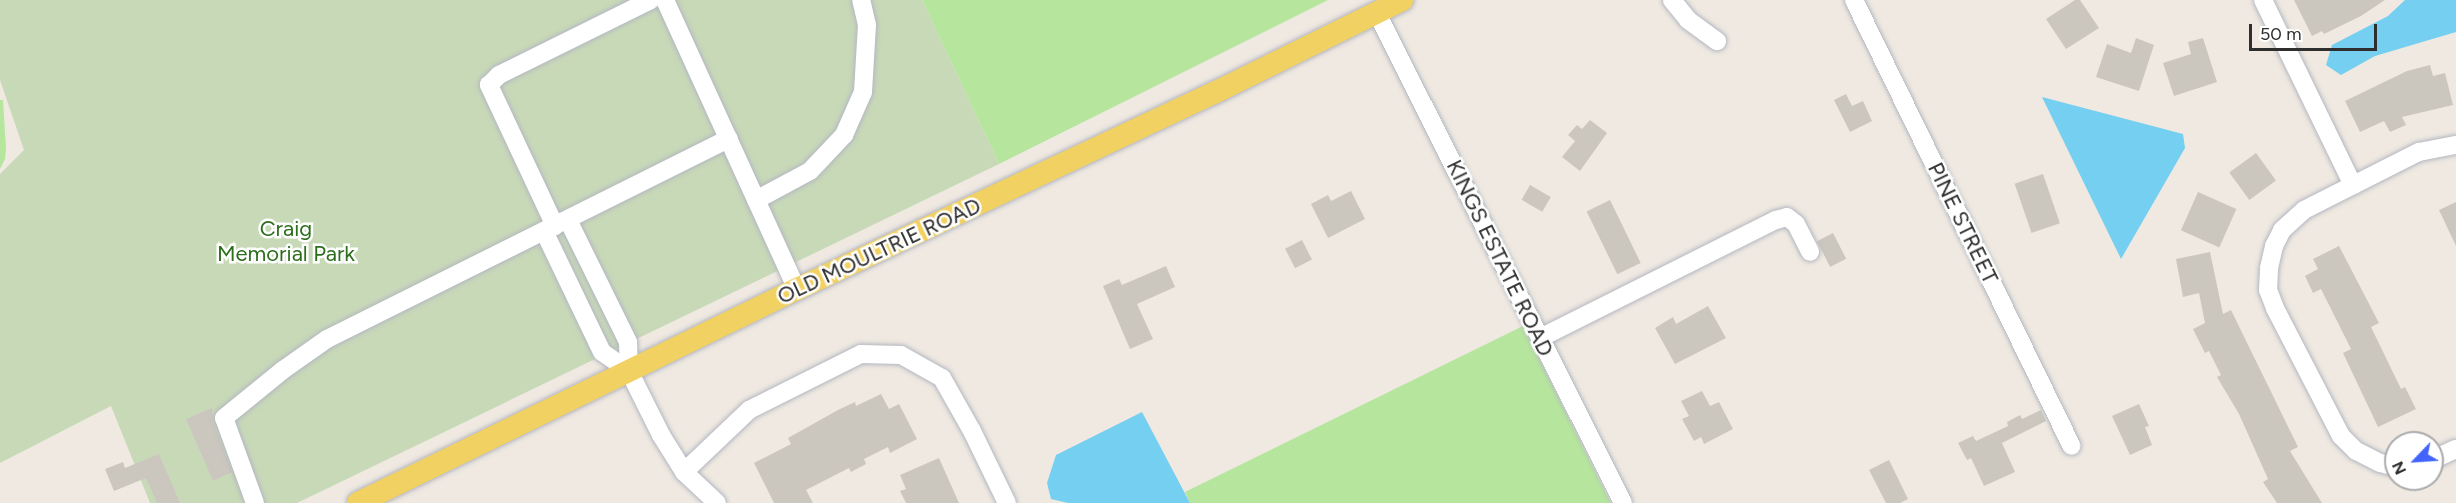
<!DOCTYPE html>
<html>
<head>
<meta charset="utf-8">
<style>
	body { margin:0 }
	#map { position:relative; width:2456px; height:503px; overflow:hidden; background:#efe9e1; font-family:Figtree,sans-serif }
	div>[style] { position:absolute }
	.green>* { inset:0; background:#b6e59e }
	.cemetery>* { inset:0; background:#c8d9b8 }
	.water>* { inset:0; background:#75cff0 }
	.building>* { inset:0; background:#cbc7bf; transform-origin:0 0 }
	.roads { filter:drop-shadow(0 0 2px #b4b7c1) drop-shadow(0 0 2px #b4b7c1) }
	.minor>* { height:18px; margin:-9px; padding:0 9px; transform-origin:9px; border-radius:9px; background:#fff }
	.major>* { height:22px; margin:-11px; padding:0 11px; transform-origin:11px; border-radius:11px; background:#f2d163 }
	span { translate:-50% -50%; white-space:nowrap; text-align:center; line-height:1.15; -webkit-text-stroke:5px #fff; paint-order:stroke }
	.street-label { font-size:22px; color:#2e2e2e }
	.park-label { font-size:22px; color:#2c6e1b }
	.north { position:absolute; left:2384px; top:431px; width:60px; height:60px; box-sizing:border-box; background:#fff; border:2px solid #ababab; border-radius:50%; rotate:245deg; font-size:16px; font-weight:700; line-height:24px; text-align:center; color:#2e2e2e }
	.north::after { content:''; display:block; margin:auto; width:21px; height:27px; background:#4264fb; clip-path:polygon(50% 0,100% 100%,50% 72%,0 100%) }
	.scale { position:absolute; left:2249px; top:24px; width:128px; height:27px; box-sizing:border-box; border:3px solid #2e2e2e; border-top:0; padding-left:8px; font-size:18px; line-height:21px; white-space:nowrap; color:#2e2e2e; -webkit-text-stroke:4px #fff; paint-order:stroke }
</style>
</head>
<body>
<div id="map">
	<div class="green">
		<div style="clip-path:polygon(922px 0,1328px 0,999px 164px)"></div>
		<div style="clip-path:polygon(0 100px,3px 100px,6px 149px,5px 159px,0 169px)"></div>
		<div style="clip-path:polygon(1523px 326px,1611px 503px,1190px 503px,1185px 492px)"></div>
	</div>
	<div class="cemetery">
		<div style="clip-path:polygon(0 0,922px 0,999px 164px,297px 503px,150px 503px,111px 406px,0 463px,0 174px,24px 150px,0 80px)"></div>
	</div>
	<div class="water">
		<div style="clip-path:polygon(2405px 0,2456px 0,2456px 32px,2375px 56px,2341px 75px,2326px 65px,2332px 45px,2388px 16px)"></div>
		<div style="clip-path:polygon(2042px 97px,2183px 134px,2185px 148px,2121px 259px)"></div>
		<div style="clip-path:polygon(1142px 412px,1190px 503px,1068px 503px,1051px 499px,1047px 483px,1056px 455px)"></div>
	</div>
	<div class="building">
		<div style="clip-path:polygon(2075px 0,2080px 0,2099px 28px,2066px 49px,2046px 19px)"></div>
		<div style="clip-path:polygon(2294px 0,2385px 0,2361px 16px,2324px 34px,2322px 31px,2312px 36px)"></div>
		<div style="clip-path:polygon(2136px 38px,2154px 45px,2139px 91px,2096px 77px,2107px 44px,2131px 53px)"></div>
		<div style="clip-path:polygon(2203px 38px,2217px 82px,2174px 96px,2163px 63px,2191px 54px,2188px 42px)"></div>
		<div style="clip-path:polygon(2430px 65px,2433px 76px,2445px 73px,2453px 105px,2402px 117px,2406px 125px,2390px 132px,2384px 121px,2360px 132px,2345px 101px,2407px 71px)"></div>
		<div style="clip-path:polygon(1846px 94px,1852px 106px,1863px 101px,1872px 121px,1850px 132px,1834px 100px)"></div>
		<div style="clip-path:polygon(1590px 120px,1607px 133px,1580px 171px,1562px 157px,1575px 141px,1568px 135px,1577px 125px,1582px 129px)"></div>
		<div style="left:2256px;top:153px;width:34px;height:33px;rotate:54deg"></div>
		<div style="left:2043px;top:174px;width:52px;height:30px;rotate:71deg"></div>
		<div style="left:1530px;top:185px;width:24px;height:17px;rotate:30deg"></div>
		<div style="clip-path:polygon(1351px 191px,1365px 219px,1328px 238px,1311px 204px,1328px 195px,1331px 201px)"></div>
		<div style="left:2198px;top:192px;width:42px;height:42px;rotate:24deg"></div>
		<div style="left:1610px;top:200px;width:70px;height:26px;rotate:64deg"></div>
		<div style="clip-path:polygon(2456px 202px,2456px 246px,2439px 210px)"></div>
		<div style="left:1833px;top:233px;width:29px;height:18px;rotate:63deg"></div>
		<div style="left:1302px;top:240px;width:22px;height:19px;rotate:63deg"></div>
		<div style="clip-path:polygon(2339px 246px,2379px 323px,2371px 327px,2401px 389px,2405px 387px,2416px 409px,2378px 427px,2343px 353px,2351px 349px,2321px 289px,2313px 293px,2305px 276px,2318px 269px,2313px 259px)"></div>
		<div style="clip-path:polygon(2210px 252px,2223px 314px,2231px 310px,2298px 447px,2290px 451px,2322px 503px,2277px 503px,2263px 482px,2268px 479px,2239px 414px,2217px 377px,2221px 375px,2209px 351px,2205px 353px,2193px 329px,2205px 323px,2199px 293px,2183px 297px,2176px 259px)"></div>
		<div style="clip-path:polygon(1166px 266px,1175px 287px,1137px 304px,1153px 339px,1130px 349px,1103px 286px,1119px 279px,1122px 285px)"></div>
		<div style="clip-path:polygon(1708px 306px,1726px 338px,1675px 364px,1655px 328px,1673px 317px,1676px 324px)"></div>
		<div style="clip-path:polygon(1702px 391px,1710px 406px,1719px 402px,1733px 429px,1704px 444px,1701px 437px,1694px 441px,1682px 419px,1689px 416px,1681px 401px)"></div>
		<div style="clip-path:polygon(881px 394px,889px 409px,899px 404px,917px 439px,890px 453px,888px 447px,864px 459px,866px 464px,851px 472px,849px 468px,806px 490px,813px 503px,774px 503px,754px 463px,791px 444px,788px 438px,838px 410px,855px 402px,856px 406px)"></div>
		<div style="clip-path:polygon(2139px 404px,2149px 426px,2145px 427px,2152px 445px,2130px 455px,2112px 416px)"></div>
		<div style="clip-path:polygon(212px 408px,213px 422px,232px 472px,213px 481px,186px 419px)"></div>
		<div style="clip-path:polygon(2041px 410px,2046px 421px,2002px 443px,2015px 472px,1984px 486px,1971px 458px,1967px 460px,1958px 443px,1973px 436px,1976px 441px,2008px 426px,2007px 422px,2020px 415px,2022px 419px)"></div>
		<div style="clip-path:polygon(159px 454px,180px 503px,157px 503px,146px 478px,114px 491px,105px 469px,123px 462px,125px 468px)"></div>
		<div style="clip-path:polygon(939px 458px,959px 503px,906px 503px,900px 491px,906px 489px,900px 475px)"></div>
		<div style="clip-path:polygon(1889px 460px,1908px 499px,1900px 503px,1886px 503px,1869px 470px)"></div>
	</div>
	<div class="roads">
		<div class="minor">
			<div style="left:665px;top:0;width:318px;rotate:65.5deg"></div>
			<div style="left:1672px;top:0;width:26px;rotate:51deg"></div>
			<div style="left:1688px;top:20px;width:36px;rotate:36deg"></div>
			<div style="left:1854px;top:0;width:496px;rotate:64deg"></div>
			<div style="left:2263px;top:0;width:206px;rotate:64.1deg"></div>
			<div style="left:1377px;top:13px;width:548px;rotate:63.34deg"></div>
			<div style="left:756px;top:200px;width:61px;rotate:-28.2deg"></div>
			<div style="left:810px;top:171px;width:50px;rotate:-46.6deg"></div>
			<div style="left:844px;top:135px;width:47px;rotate:-66.2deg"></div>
			<div style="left:863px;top:92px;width:67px;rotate:-86.6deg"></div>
			<div style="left:867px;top:25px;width:26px;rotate:-103deg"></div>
			<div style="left:568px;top:220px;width:136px;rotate:63.8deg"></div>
			<div style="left:628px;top:342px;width:29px;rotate:88deg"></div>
			<div style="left:629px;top:371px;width:72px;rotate:63.4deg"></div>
			<div style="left:661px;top:435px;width:44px;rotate:58.1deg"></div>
			<div style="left:684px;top:472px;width:45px;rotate:43.2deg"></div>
			<div style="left:555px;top:226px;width:156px;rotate:-115.1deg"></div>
			<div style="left:489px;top:85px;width:14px;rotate:-45deg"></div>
			<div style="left:499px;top:75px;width:169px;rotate:-26.3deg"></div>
			<div style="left:544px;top:231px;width:134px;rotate:64.4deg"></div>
			<div style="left:602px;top:352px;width:33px;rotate:35deg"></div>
			<div style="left:1540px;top:338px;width:264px;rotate:-26.6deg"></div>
			<div style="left:1776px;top:220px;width:11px;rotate:-15deg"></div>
			<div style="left:1787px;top:217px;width:11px;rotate:38deg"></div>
			<div style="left:1796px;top:224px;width:31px;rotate:63deg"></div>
			<div style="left:2432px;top:460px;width:26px;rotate:-25deg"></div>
			<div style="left:2396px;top:467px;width:16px;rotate:-166deg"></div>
			<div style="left:2380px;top:463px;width:27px;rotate:-153deg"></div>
			<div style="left:2356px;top:451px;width:21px;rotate:-135deg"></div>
			<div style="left:2341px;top:436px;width:144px;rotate:-117.3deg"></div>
			<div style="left:2275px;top:308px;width:19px;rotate:-111deg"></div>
			<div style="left:2268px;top:290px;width:22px;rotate:-87deg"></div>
			<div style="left:2269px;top:268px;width:23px;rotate:-77deg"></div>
			<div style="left:2274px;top:246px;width:18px;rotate:-63deg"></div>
			<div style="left:2282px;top:230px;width:30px;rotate:-42deg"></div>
			<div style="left:2304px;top:210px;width:129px;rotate:-26.8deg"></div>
			<div style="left:2419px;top:152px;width:38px;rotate:-11deg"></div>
			<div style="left:684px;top:472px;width:90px;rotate:-43.6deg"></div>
			<div style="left:749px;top:410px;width:125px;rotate:-26.6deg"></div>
			<div style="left:861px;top:354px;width:40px;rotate:1.4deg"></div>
			<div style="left:901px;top:355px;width:47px;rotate:29.3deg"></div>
			<div style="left:942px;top:378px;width:61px;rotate:60.5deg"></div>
			<div style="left:972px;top:431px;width:80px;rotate:64.1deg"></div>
			<div style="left:255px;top:503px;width:90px;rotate:-110deg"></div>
			<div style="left:224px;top:418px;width:76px;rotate:-39.1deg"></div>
			<div style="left:283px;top:370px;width:54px;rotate:-35.2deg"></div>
			<div style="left:327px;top:339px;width:449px;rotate:-26.5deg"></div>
		</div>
		<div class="major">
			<div style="left:358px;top:503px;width:488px;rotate:-26deg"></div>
			<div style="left:797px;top:289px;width:461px;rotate:-25.2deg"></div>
			<div style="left:1214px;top:93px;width:210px;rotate:-26.3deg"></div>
		</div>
	</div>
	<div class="street-label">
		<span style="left:1963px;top:223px;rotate:64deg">PINE STREET</span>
		<span style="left:879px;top:251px;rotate:-25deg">OLD MOULTRIE ROAD</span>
		<span style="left:1500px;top:258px;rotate:64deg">KINGS ESTATE ROAD</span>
	</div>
	<div class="park-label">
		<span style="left:286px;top:241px">Craig<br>Memorial Park</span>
	</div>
	<div class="north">N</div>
	<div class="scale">50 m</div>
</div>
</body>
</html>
